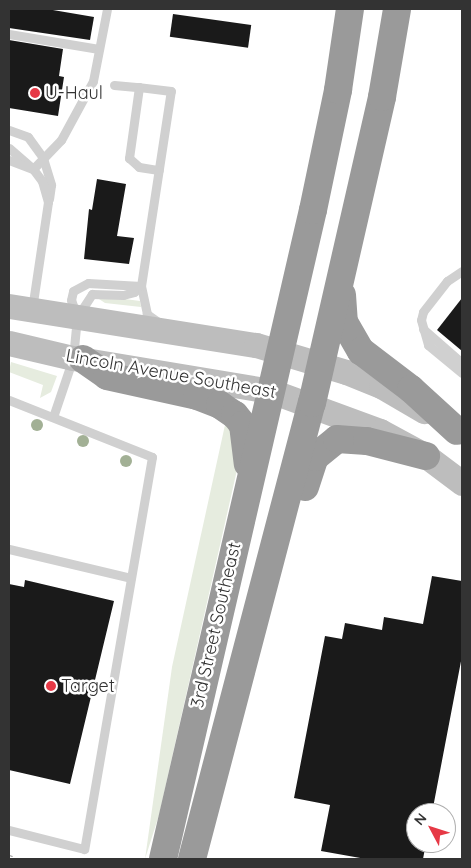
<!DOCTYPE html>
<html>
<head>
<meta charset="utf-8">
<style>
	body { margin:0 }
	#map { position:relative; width:471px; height:868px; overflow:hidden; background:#fff; font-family:Quicksand,sans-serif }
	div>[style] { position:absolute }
	.green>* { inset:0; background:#e6ecdf }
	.building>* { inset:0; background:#1a1a1a; transform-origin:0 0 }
	.lane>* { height:9px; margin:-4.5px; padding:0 4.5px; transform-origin:4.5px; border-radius:4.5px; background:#d0d0d0 }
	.secondary>* { height:25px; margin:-12.5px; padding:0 12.5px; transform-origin:12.5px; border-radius:12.5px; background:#bdbdbd }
	.highway>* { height:28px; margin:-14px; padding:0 14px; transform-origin:14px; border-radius:14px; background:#9a9a9a }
	.rail>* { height:5.5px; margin-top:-2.75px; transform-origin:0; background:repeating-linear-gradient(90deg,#fff 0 11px,#888 0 22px); box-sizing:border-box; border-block:1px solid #888 }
	.trees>* { width:12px; height:12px; margin:-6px; border-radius:50%; background:#a2b095 }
	.dots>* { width:14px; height:14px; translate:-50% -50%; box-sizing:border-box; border:2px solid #fff; border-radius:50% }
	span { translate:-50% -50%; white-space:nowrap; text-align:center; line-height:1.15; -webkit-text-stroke:5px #fff; paint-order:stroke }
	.poi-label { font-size:18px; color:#333 }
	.left { translate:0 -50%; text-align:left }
	.street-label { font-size:18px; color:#333 }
	.frame { position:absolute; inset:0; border:10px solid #333; pointer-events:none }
	.north { position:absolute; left:406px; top:803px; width:50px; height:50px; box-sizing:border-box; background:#fff; border:1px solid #adadad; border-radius:50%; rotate:310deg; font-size:14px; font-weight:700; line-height:20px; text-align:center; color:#333 }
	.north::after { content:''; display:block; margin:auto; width:18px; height:22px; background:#e63946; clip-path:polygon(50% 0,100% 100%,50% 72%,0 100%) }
</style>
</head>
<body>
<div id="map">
	<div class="green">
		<div style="clip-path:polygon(102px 296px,140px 301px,141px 307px,105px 303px,99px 299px)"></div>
		<div style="clip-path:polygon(11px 362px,57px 376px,51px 392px,40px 398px,43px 385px,9px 372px)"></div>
		<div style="clip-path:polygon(230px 423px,239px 461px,159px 815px,145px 859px,172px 667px,225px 425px)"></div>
	</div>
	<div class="building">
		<div style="clip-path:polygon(9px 9px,47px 9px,94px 17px,90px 40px,9px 28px)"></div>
		<div style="left:173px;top:14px;width:79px;height:23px;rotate:8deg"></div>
		<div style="clip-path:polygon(9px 40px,63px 49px,59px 76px,64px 77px,58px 116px,9px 108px)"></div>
		<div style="clip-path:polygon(97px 179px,126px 184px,117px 236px,134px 238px,129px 264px,84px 259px,89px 209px,92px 210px)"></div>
		<div style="clip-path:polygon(462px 298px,462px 351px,437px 330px)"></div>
		<div style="clip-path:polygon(432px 576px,462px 581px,462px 656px,432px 813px,416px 813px,416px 843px,426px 843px,423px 859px,366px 859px,321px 851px,330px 805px,294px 798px,325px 636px,342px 639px,345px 623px,382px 630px,384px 617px,423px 624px)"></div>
		<div style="clip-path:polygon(25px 580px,114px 601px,70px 784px,9px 770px,9px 584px,24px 587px)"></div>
	</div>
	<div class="lane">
		<div style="left:9px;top:34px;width:91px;rotate:9.5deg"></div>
		<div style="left:114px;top:85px;width:25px;rotate:5deg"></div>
		<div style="left:9px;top:130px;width:20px;rotate:20deg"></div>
		<div style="left:28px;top:137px;width:26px;rotate:54deg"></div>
		<div style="left:43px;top:158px;width:28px;rotate:73deg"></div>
		<div style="left:51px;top:185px;width:14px;rotate:98deg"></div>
		<div style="left:9px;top:148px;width:32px;rotate:41deg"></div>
		<div style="left:33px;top:169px;width:40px;rotate:-46deg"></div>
		<div style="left:61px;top:140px;width:67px;rotate:-61.5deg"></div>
		<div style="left:93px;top:81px;width:73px;rotate:-79deg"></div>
		<div style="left:9px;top:160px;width:26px;rotate:21deg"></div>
		<div style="left:33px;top:169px;width:15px;rotate:53deg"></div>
		<div style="left:42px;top:181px;width:22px;rotate:74deg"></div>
		<div style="left:48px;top:202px;width:108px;rotate:98.5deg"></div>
		<div style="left:462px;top:271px;width:18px;rotate:146deg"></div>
		<div style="left:447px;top:281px;width:39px;rotate:128deg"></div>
		<div style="left:423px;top:312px;width:8px;rotate:104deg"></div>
		<div style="left:421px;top:320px;width:26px;rotate:74deg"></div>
		<div style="left:428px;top:345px;width:44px;rotate:39.5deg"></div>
		<div style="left:79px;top:314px;width:24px;rotate:-57deg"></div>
		<div style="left:92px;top:294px;width:31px;rotate:2deg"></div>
		<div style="left:123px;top:295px;width:11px;rotate:-15deg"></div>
		<div style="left:134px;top:292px;width:9px;rotate:-41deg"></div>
		<div style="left:158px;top:322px;width:14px;rotate:-144deg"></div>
		<div style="left:147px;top:314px;width:29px;rotate:-102deg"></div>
		<div style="left:141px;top:286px;width:197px;rotate:-81.3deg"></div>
		<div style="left:171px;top:91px;width:32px;rotate:-173deg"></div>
		<div style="left:139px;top:87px;width:72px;rotate:98deg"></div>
		<div style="left:129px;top:158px;width:13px;rotate:42deg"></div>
		<div style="left:139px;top:167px;width:20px;rotate:9deg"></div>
		<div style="left:423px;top:329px;width:52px;rotate:41.1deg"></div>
		<div style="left:9px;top:400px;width:154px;rotate:21.7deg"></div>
		<div style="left:152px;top:457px;width:398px;rotate:99.8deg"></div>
		<div style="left:84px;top:849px;width:77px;rotate:-165.8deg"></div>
		<div style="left:53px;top:417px;width:62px;rotate:-71.3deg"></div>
		<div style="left:73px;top:358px;width:41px;rotate:-84.4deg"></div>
		<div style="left:77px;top:317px;width:18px;rotate:-109deg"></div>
		<div style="left:71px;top:300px;width:9px;rotate:-77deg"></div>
		<div style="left:73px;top:291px;width:17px;rotate:-28deg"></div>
		<div style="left:88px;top:283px;width:53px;rotate:3.2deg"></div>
		<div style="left:9px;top:549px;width:125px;rotate:13.4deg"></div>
	</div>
	<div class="secondary">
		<div style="left:9px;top:306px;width:250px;rotate:9deg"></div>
		<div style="left:256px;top:345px;width:94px;rotate:16.7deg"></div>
		<div style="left:346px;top:372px;width:38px;rotate:22deg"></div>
		<div style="left:381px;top:386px;width:50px;rotate:30.2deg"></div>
		<div style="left:9px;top:343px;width:66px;rotate:13.2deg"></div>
		<div style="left:73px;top:358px;width:201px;rotate:9.5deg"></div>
		<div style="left:271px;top:391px;width:116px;rotate:20.2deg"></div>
		<div style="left:380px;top:431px;width:52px;rotate:28.5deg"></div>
		<div style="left:426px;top:456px;width:45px;rotate:36.9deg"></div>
	</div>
	<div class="highway">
		<div style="left:342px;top:295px;width:27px;rotate:86deg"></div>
		<div style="left:344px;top:322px;width:34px;rotate:60deg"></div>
		<div style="left:361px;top:351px;width:63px;rotate:37.2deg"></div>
		<div style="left:411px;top:389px;width:62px;rotate:42.4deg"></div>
		<div style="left:83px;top:359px;width:29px;rotate:35deg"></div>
		<div style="left:107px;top:376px;width:92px;rotate:12.5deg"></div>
		<div style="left:197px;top:396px;width:25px;rotate:21deg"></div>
		<div style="left:220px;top:405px;width:18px;rotate:34deg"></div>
		<div style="left:235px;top:415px;width:13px;rotate:51deg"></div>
		<div style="left:243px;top:425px;width:39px;rotate:83deg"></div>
		<div style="left:305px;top:487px;width:32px;rotate:-72deg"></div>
		<div style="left:315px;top:457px;width:28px;rotate:-39deg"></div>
		<div style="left:337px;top:439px;width:30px;rotate:4deg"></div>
		<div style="left:367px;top:441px;width:61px;rotate:14.3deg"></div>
		<div style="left:163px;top:859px;width:666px;rotate:-76.99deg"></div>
		<div style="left:313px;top:210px;width:123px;rotate:-78.2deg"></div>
		<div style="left:338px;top:90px;width:82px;rotate:-81.6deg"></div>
		<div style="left:192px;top:859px;width:472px;rotate:-75.3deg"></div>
		<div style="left:312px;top:403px;width:314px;rotate:-77.1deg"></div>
		<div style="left:382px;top:97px;width:89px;rotate:-80.3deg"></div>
	</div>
	<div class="rail">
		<div style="left:9px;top:858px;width:3px;rotate:18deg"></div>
	</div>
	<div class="trees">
		<div style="left:37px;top:425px"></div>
		<div style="left:83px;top:441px"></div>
		<div style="left:126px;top:461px"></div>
	</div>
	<div class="dots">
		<div style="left:35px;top:93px;background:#e63946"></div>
		<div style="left:51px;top:686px;background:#e63946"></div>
	</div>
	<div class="poi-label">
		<span class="left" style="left:45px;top:93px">U-Haul</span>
		<span class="left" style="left:61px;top:686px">Target</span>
	</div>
	<div class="street-label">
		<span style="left:171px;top:374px;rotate:10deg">Lincoln Avenue Southeast</span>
		<span style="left:216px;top:625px;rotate:-77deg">3rd Street Southeast</span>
	</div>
	<div class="frame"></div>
	<div class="north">N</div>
</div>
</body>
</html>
